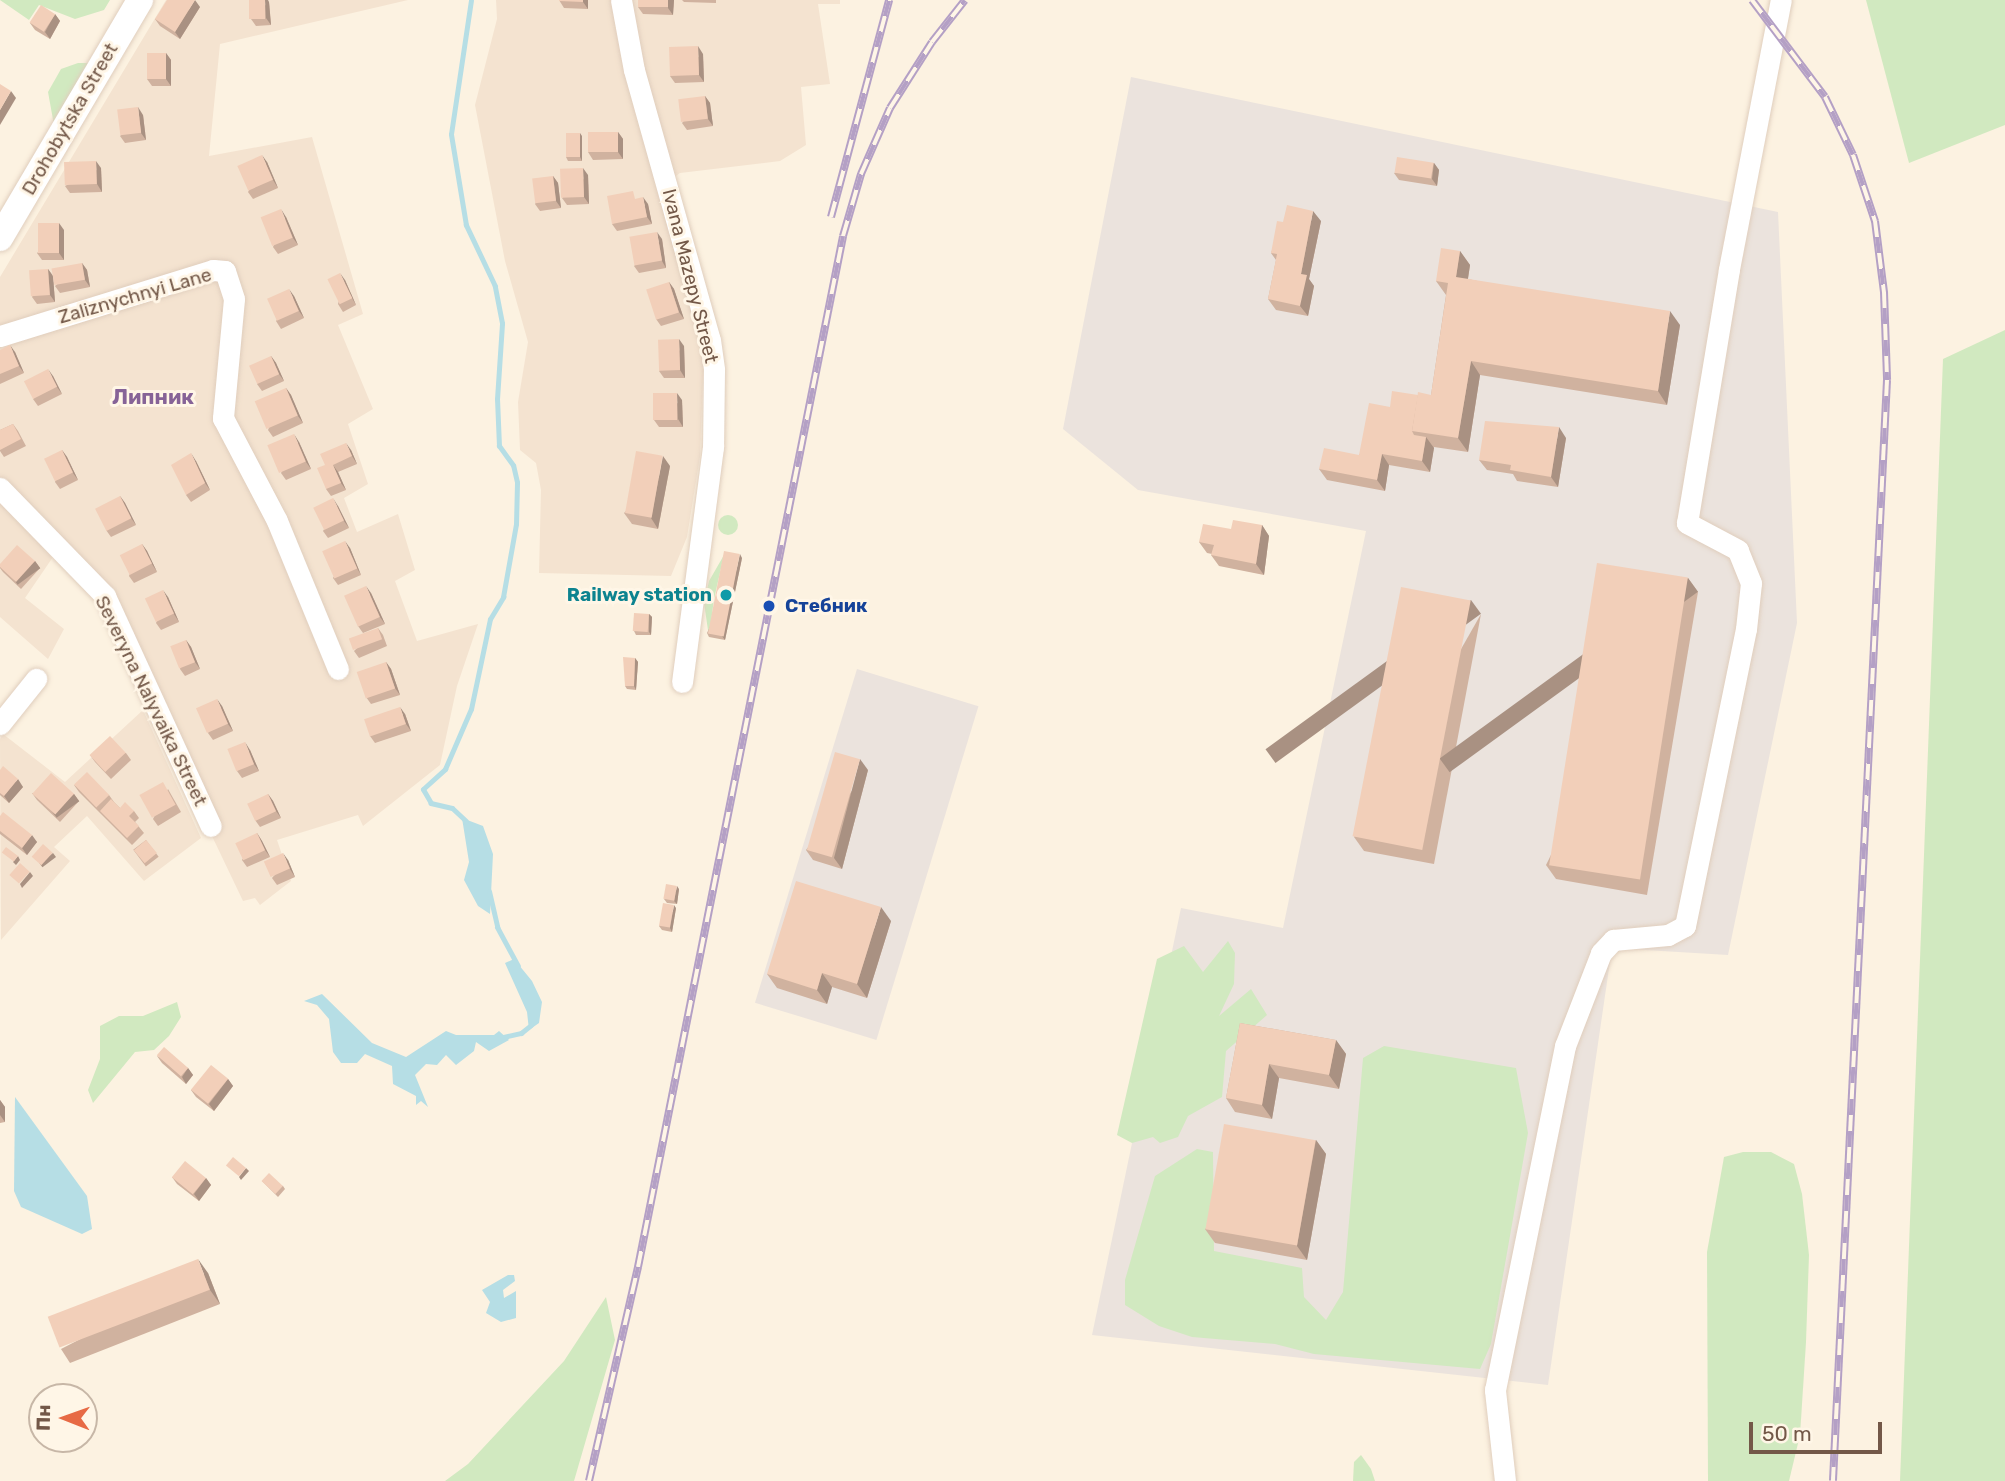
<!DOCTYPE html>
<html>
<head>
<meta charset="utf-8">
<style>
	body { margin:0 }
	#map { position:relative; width:2005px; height:1481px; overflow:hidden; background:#fcf2e1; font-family:Rubik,sans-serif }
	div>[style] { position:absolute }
	.residential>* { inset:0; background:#f4e3d0 }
	.industrial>* { inset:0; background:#ebe3dd; transform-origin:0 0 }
	.green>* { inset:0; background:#d1e9c0 }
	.round { border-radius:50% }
	.water>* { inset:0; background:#b6dee5 }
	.stream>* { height:5px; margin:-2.5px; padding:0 2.5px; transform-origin:2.5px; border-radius:2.5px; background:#b6dee5 }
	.roads { filter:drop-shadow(0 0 2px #e0cebd) drop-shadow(0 0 2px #e0cebd) }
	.minor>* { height:21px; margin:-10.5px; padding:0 10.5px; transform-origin:10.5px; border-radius:10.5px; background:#fff }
	.tertiary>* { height:26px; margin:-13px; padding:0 13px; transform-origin:13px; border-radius:13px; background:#fff }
	.rail>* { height:8px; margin-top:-4px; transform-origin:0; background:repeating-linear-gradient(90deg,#fff6e7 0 16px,#b4a0c5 0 32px); box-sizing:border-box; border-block:2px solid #b4a0c5 }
	.wall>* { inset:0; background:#d0b29f; transform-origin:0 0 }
	.shaded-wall>* { inset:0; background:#a99182; transform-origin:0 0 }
	.building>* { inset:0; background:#f2cfb9; transform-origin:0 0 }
	.dots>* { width:19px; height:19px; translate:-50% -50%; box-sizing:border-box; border:4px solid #fff6e7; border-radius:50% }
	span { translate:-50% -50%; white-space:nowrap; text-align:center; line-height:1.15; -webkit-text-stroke:6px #fff6e7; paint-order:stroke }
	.street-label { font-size:19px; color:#735848 }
	.culture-label { font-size:19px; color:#0d838f; font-weight:700 }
	.right { translate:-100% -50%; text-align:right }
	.transit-label { font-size:19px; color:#164399; font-weight:700 }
	.left { translate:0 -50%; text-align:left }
	.neighbourhood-label { font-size:21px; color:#866397; font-weight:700 }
	.north { position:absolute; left:28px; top:1383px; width:70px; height:70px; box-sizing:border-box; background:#fff6e7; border:2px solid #c7b7a7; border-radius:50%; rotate:271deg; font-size:19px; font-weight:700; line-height:28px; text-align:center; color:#735848 }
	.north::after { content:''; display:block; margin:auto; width:24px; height:32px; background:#e76a45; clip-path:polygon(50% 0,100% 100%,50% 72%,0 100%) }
	.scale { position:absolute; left:1749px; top:1422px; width:133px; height:32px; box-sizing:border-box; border:4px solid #735848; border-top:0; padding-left:9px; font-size:21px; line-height:24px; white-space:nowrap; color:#735848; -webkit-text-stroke:5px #fff6e7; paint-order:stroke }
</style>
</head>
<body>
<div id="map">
	<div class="residential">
		<div style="clip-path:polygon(166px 0,408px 0,220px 44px,209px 156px,312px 137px,363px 314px,338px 325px,373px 409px,348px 424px,368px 484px,344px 498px,357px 532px,398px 514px,415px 570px,395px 581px,417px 641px,478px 624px,457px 686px,440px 765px,363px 826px,358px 815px,277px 840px,291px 881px,260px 905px,255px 898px,243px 901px,211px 834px,110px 590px,0 480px,0 277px)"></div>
		<div style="clip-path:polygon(496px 0,840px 0,840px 4px,818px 4px,830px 84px,801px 87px,806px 145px,780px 161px,680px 173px,658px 188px,704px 345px,700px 456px,687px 537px,671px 576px,539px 573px,541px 490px,536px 463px,520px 450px,518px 402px,528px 342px,505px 261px,475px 105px,497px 19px)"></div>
		<div style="clip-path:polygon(0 501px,55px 554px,25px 598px,64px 629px,48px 659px,0 617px)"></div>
		<div style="clip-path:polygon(143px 710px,201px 838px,144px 881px,87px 816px,54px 847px,70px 861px,1px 940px,0 739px,3px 734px,65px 782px)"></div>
	</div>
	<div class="industrial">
		<div style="clip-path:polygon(1131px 77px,1778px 212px,1797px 623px,1728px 955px,1612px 948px,1548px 1385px,1092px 1335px,1181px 908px,1283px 928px,1366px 531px,1138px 490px,1063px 429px)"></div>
		<div style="left:857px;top:669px;width:127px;height:349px;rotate:17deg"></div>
	</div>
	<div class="green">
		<div style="clip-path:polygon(0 0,110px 0,104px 10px,75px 19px,39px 5px,29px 20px)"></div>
		<div style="clip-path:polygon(1866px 0,2005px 0,2005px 125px,1909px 163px)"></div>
		<div style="clip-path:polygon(78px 63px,90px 63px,54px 125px,48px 92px,61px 69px)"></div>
		<div style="clip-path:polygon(2005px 330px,2005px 1481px,1900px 1481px,1943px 359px)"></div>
		<div class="round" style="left:718px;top:515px;width:20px;height:20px"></div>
		<div style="clip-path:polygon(724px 555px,714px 599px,709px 637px,704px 603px,709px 581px)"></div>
		<div style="clip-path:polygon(1228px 941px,1235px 953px,1234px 984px,1219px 1016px,1251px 989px,1267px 1015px,1226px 1051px,1222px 1097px,1188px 1116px,1178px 1137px,1160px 1143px,1153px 1137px,1132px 1143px,1117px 1135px,1157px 959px,1184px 946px,1203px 972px)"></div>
		<div style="clip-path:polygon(177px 1002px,181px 1017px,169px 1036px,154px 1050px,135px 1052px,93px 1103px,88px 1090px,100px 1059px,100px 1026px,119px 1016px,143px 1016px)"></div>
		<div style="clip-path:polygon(1384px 1046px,1516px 1068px,1528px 1133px,1491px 1344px,1480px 1369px,1314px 1354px,1275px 1344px,1192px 1337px,1159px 1326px,1125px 1305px,1125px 1280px,1155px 1176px,1197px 1149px,1213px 1152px,1214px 1251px,1302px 1268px,1304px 1297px,1326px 1320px,1343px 1292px,1363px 1058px)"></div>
		<div style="clip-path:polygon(1743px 1152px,1771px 1152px,1794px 1164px,1802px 1194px,1809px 1255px,1806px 1342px,1800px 1435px,1789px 1481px,1708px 1481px,1707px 1252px,1724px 1157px)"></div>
		<div style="clip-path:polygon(606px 1297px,615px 1340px,574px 1481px,445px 1481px,468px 1464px,564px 1361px)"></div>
		<div style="clip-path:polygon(1361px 1455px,1371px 1469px,1375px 1481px,1353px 1481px,1354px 1462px)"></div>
	</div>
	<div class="water">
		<div style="clip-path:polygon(462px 818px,483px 826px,493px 854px,490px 914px,478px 906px,464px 880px,469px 862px)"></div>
		<div style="clip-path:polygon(514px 959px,532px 981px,542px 1002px,539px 1023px,529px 1030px,527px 1012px,505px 963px)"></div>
		<div style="clip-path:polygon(322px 994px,372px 1043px,406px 1057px,446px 1031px,456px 1035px,494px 1035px,499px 1031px,509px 1040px,489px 1051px,476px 1042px,474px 1051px,456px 1065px,446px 1055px,437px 1065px,426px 1064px,415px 1075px,428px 1107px,421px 1101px,416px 1105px,416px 1096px,393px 1084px,392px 1066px,365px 1054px,357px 1063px,341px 1063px,333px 1052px,329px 1019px,317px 1005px,304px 1001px)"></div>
		<div style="clip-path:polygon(15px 1097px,87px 1196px,92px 1229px,82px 1234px,21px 1207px,14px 1191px)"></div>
		<div style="clip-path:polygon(508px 1275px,514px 1275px,515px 1281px,503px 1290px,504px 1298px,516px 1291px,516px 1318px,501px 1322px,486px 1313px,490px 1302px,482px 1290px)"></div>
	</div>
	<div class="stream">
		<div style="left:466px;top:821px;width:19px;rotate:-137deg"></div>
		<div style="left:452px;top:808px;width:22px;rotate:-167deg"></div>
		<div style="left:431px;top:803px;width:16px;rotate:-120deg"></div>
		<div style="left:423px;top:789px;width:30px;rotate:-42deg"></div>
		<div style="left:445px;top:769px;width:65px;rotate:-66.6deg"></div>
		<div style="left:471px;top:709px;width:92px;rotate:-78.1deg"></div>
		<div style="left:490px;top:619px;width:26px;rotate:-59deg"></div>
		<div style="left:503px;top:597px;width:74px;rotate:-79.9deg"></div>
		<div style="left:516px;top:524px;width:42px;rotate:-88.6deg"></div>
		<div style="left:517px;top:482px;width:17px;rotate:-103deg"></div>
		<div style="left:513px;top:465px;width:24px;rotate:-126deg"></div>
		<div style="left:499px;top:446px;width:47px;rotate:-92.4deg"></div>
		<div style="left:497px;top:399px;width:76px;rotate:-86.2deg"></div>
		<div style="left:502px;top:323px;width:38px;rotate:-101deg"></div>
		<div style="left:495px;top:286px;width:68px;rotate:-115.4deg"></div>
		<div style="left:466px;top:225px;width:92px;rotate:-99.4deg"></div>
		<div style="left:451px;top:134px;width:135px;rotate:-81.5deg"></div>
		<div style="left:489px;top:891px;width:37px;rotate:77deg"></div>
		<div style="left:497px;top:927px;width:44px;rotate:61.7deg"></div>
		<div style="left:499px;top:1038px;width:23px;rotate:-13deg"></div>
		<div style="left:521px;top:1033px;width:13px;rotate:-39deg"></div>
	</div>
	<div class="roads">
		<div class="minor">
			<div style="left:621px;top:0;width:71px;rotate:79.5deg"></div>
			<div style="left:634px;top:70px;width:280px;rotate:74.3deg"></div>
			<div style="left:710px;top:340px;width:30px;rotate:82deg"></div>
			<div style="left:714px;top:370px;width:77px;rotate:90.7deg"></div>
			<div style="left:713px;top:447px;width:237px;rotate:97.5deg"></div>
			<div style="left:0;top:336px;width:223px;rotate:-17.2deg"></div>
			<div style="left:213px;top:270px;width:12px;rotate:5deg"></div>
			<div style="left:225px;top:271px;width:29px;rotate:72deg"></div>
			<div style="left:234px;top:299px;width:120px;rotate:95.3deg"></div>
			<div style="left:223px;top:418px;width:116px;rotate:62.3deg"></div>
			<div style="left:277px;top:521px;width:160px;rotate:67.6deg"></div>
			<div style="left:0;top:488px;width:151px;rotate:45.8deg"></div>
			<div style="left:105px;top:596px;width:253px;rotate:65.3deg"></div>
			<div style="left:0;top:724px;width:58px;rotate:-51.3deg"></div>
			<div style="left:1505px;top:1481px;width:92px;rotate:-96.3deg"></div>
			<div style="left:1495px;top:1390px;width:351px;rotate:-78.5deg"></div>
			<div style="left:1565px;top:1046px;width:100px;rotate:-68.8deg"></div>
			<div style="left:1601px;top:953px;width:18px;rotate:-47deg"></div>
			<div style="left:1613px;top:940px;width:55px;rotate:-5.2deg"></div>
			<div style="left:1668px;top:935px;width:19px;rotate:-28deg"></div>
			<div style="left:1685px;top:926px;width:303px;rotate:-78.4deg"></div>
			<div style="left:1746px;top:629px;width:46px;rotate:-83.8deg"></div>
			<div style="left:1751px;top:583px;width:35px;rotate:-112deg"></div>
			<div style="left:1738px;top:550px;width:58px;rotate:-152.1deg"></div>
			<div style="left:1687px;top:523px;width:257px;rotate:-80.6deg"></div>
			<div style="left:1729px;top:269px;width:274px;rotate:-79.1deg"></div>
		</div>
		<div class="tertiary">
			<div style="left:0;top:238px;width:276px;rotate:-59.5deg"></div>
		</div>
	</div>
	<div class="rail">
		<div style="left:1752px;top:0;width:121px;rotate:53deg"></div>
		<div style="left:1825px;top:97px;width:64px;rotate:64.2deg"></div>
		<div style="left:1853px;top:155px;width:70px;rotate:71.6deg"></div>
		<div style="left:1875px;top:221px;width:72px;rotate:82.8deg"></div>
		<div style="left:1884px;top:292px;width:88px;rotate:88deg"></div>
		<div style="left:1887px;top:380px;width:1102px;rotate:92.81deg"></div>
		<div style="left:831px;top:217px;width:225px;rotate:-75deg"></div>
		<div style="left:589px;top:1481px;width:220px;rotate:-77.1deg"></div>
		<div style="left:638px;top:1267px;width:1051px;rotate:-78.75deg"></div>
		<div style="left:843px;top:236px;width:65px;rotate:-73.8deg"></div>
		<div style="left:861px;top:174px;width:72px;rotate:-66.3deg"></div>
		<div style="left:890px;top:108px;width:78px;rotate:-57.5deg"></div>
		<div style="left:932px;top:42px;width:53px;rotate:-51.8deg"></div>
	</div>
	<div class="wall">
		<div style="clip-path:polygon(559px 0,588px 0,588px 9px,564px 8px)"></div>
		<div style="clip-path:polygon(674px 0,673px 15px,643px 14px,638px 7px)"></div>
		<div style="clip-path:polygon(682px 0,716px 0,716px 3px,684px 2px)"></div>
		<div style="clip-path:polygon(269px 2px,271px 25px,256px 26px,251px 19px)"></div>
		<div style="clip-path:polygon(200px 7px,180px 39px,160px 26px,155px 19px)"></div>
		<div style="clip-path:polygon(55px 14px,60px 21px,50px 39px,35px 30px,30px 23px)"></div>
		<div style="clip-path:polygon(166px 53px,171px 60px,171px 86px,152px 86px,147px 79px)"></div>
		<div style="clip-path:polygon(703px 54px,704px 82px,675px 83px,670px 76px)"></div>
		<div style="clip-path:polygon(705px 96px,710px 103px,713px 126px,687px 130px,682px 123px)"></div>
		<div style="clip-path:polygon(143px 115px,146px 140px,125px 143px,120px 136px)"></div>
		<div style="clip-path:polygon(618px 132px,623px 139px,623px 159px,593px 160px,588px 152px)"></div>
		<div style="clip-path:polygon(582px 136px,582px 161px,568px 161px,566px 157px)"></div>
		<div style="clip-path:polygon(267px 162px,278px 188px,253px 199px,248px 192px)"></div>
		<div style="clip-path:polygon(1434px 163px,1439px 170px,1437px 186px,1399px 180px,1394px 173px)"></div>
		<div style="clip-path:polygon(101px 168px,102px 192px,70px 193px,65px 186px)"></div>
		<div style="clip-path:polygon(588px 175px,589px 204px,567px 205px,562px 198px)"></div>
		<div style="clip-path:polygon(553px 176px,558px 183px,561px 208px,540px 211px,535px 204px)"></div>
		<div style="clip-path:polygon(648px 204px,652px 224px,617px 231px,612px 224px)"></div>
		<div style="clip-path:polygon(286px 217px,298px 245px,278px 254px,273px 247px)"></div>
		<div style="clip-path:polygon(1321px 221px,1309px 279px,1314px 286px,1308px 316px,1276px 310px,1268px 299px,1276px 260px,1271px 253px,1283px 222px)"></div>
		<div style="clip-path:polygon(64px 230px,64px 260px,42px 260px,37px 253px)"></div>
		<div style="clip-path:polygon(662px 239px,666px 268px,639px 273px,634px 266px)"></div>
		<div style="clip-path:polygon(1460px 251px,1470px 265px,1468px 279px,1680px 325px,1667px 405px,1480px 375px,1468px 452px,1434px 447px,1430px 472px,1389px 465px,1385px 491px,1327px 480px,1319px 469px,1359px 455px,1390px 407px,1418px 395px,1431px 395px,1446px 295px,1436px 281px)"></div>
		<div style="clip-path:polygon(82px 263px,87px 270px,90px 287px,60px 293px,55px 286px)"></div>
		<div style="clip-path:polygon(48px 269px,53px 276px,55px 302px,37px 304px,32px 297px)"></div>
		<div style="clip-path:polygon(345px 280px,356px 305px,343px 312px,338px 304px)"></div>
		<div style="clip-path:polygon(669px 282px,674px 289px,684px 319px,661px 326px,656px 319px)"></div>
		<div style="clip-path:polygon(294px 296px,304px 318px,281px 329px,276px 321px)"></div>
		<div style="clip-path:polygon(684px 346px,685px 378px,664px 378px,659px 371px)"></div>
		<div style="clip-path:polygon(0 350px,15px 352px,24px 373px,0 384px)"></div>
		<div style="clip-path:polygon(271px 356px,276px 363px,284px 381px,262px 391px,257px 384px)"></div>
		<div style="clip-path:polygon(53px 376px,62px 394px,38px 406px,33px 399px)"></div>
		<div style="clip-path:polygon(286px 388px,291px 395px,303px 423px,273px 437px,268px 430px)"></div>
		<div style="clip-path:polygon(682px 400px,683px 427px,659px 427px,654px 420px)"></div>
		<div style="clip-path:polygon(13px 424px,18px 431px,26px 446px,4px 457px,0 451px,0 430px)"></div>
		<div style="clip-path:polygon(1566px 438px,1558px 487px,1517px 481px,1513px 474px,1487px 470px,1479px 460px)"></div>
		<div style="clip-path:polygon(299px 442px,311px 469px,286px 480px,281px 473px)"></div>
		<div style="clip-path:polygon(62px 450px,67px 457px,78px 480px,60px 489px,55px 482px)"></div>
		<div style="clip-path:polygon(351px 450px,357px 464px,338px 472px,346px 490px,331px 496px,326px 489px,325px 465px)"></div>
		<div style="clip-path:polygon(196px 461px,210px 490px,191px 502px,186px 495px)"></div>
		<div style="clip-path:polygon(670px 466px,658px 529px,632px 524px,624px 513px)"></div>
		<div style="clip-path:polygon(120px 496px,125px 503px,136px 525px,111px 537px,106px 530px)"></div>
		<div style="clip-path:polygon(338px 506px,349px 528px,328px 538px,323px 531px)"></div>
		<div style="clip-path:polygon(1262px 525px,1269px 536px,1264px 575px,1219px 566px,1211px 555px,1212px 554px,1207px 553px,1199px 542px,1231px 529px)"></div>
		<div style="clip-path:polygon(142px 544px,147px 551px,157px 572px,134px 583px,129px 576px)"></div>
		<div style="clip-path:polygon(350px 548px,361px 575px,338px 585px,333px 578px)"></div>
		<div style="clip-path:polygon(742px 558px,725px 640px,709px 637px,707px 633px)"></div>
		<div style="clip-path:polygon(35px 561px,40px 568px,21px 589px,3px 572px,0 568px,0 564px)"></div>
		<div style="clip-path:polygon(1688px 578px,1698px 592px,1647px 895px,1556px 879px,1546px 865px)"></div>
		<div style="clip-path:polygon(371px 593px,385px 624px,363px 633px,358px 626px)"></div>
		<div style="clip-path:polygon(168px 597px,179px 622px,161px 630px,156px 623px)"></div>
		<div style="clip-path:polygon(649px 614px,652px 617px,651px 635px,636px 635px,634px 631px)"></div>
		<div style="clip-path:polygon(1481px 614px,1434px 864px,1364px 851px,1354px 837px)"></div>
		<div style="clip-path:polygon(378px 628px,383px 635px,387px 646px,359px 658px,354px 651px)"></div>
		<div style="clip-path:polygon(186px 640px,191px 647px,200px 669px,185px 676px,180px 669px)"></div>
		<div style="clip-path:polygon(635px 658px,638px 662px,636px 690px,627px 689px,625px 686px)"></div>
		<div style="clip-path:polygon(386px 662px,391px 669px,400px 695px,371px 704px,366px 697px)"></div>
		<div style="clip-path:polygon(222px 706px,233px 731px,213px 740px,208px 733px)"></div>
		<div style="clip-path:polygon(405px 714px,411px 731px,375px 743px,370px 736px)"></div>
		<div style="clip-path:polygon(250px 750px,259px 771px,242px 778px,237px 771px)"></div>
		<div style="clip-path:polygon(126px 753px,131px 760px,111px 779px,95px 762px,90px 755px)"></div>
		<div style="clip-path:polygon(0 770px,23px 787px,9px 803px,0 795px)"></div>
		<div style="clip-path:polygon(868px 770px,842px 869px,813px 860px,806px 850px)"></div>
		<div style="clip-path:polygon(74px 785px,109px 795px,114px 802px,120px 808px,134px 811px,139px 818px,135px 822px,144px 833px,132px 845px,79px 792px)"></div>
		<div style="clip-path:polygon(168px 789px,181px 812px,158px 826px,153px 819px)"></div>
		<div style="clip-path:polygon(32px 793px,74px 794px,79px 801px,60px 822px,37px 800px)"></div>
		<div style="clip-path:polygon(268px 794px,273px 801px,281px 818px,260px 827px,255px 820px)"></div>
		<div style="clip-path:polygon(0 816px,37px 842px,27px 855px,0 834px)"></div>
		<div style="clip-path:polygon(257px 833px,262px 841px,270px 857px,247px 867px,242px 860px)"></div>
		<div style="left:146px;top:840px;width:21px;height:16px;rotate:53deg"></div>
		<div style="clip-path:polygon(288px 860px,295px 877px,277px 885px,272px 878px)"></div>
		<div style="clip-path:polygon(679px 889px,677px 904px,667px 903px,664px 899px)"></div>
		<div style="clip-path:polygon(676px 908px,672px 932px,662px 930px,659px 926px)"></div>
		<div style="clip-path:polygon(891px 921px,867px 998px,832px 987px,827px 1004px,777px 988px,767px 974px)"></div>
		<div style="clip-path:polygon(1240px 1023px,1336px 1040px,1346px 1054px,1339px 1089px,1279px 1078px,1272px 1119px,1235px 1112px,1226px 1098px)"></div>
		<div style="clip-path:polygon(157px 1056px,188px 1068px,193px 1075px,186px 1084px,162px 1063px)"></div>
		<div style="clip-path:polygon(228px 1079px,233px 1086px,214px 1111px,196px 1097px,191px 1090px)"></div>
		<div style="clip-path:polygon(0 1100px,5px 1107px,5px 1122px,0 1123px)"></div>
		<div style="clip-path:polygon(1316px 1140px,1326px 1154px,1307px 1260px,1215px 1243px,1205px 1229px)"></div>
		<div style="clip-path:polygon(172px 1177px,206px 1178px,211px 1185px,199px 1201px,177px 1184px)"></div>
		<div style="clip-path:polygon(262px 1181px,283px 1186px,285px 1189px,278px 1197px)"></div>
		<div style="clip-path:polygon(208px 1273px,220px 1304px,70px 1363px,61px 1349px)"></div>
	</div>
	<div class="shaded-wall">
		<div style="clip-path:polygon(195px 0,200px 7px,180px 39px,175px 32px)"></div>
		<div style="clip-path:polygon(265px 0,268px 0,269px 2px,271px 25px,266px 18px)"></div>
		<div style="clip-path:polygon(583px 0,588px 0,588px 9px,583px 2px)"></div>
		<div style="clip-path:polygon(668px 0,674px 0,673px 15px,668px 8px)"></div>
		<div style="clip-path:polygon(55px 14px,60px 21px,50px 39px,45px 32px)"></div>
		<div style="clip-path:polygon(698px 46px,703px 54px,704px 82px,699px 75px)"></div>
		<div style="clip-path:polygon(166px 53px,171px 60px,171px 86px,166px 79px)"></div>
		<div style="clip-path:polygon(11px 91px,16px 98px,0 125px,0 110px)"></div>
		<div style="clip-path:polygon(705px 96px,710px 103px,713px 126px,708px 119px)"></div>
		<div style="clip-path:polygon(138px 107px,143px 115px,146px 140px,141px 133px)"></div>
		<div style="clip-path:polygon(618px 132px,623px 139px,623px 159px,618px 152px)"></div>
		<div style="clip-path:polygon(580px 133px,582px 136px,582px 161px,580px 157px)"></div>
		<div style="clip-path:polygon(262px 155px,267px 162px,278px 188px,273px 180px)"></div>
		<div style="clip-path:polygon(96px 161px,101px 168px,102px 192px,97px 184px)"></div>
		<div style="clip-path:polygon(1434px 163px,1439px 170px,1437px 186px,1432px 179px)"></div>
		<div style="clip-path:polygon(583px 168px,588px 175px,589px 204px,584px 197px)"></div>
		<div style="clip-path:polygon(553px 176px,558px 183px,561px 208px,556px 201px)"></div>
		<div style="clip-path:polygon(643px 197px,648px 204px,652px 224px,647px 217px)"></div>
		<div style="clip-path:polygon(281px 209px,286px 217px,298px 245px,293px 238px)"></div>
		<div style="clip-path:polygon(1313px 211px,1321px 221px,1309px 279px,1314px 286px,1308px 316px,1300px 306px,1301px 274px)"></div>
		<div style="clip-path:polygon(59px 223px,64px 230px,64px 260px,59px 253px)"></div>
		<div style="clip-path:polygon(657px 232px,662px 239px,666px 268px,662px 261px)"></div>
		<div style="clip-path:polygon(1460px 251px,1470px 265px,1466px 291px,1456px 277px)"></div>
		<div style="clip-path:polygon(82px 263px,87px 270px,90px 287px,85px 280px)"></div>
		<div style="clip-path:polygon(48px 269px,53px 276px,55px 302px,50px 295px)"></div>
		<div style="clip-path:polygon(340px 273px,345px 280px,356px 305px,352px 298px)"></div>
		<div style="clip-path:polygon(669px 282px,674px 289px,684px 319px,679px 312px)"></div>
		<div style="clip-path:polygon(289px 289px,294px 296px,304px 318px,299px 311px)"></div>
		<div style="clip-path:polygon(1670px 311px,1680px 325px,1667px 405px,1658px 391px)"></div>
		<div style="clip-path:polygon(679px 339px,684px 346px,685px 378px,680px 370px)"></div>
		<div style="clip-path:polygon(10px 345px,15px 352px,24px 373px,19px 366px)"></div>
		<div style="clip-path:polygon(271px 356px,276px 363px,284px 381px,279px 374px)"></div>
		<div style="clip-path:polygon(1471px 361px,1480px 375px,1468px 452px,1458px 438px)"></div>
		<div style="clip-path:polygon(48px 369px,53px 376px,62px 394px,57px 387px)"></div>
		<div style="clip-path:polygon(286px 388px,291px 395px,303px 423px,298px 416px)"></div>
		<div style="clip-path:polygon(677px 393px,682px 400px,683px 427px,678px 419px)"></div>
		<div style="clip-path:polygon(1559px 427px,1566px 438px,1558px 487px,1551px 477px)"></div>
		<div style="clip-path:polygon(294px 434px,299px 442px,311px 469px,306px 462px)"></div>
		<div style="clip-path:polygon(1426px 437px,1434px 448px,1430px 472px,1422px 461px)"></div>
		<div style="clip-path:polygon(346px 443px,351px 450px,357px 464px,352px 456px)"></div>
		<div style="clip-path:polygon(62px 450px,67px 457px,78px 480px,73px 473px)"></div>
		<div style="clip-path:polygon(191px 453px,196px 461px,210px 490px,205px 483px)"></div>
		<div style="clip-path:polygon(1382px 454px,1389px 465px,1385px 491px,1377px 480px)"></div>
		<div style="clip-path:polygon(663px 456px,670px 466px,658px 529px,651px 518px)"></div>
		<div style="clip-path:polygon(333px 465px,338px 472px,346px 490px,341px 483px)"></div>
		<div style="clip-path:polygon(120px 496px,125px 503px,136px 525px,131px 518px)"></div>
		<div style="clip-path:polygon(333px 498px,338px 506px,349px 528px,344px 521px)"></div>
		<div style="clip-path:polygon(1262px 525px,1269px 536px,1264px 575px,1256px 564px)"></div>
		<div style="clip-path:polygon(345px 541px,350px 548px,361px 575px,357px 568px)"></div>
		<div style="clip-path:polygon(142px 544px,147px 551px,157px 572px,152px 564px)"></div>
		<div style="clip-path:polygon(740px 554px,742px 558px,725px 640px,722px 636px)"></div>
		<div style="left:35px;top:561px;width:9px;height:28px;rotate:54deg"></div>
		<div style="left:1688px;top:578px;width:17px;height:307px;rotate:54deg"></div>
		<div style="clip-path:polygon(366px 586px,371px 593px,385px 624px,380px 617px)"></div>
		<div style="clip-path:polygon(163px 590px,168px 597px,179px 622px,174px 614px)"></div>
		<div style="left:1471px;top:600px;width:17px;height:254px;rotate:54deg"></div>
		<div style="clip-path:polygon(649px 614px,652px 617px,651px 635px,649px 632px)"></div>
		<div style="clip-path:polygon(186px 640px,191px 647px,200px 669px,195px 662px)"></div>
		<div style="clip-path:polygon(635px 658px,638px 662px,636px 690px,634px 686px)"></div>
		<div style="clip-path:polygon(386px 662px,391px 669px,400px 695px,395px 688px)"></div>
		<div style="clip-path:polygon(217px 699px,222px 706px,233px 731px,228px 724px)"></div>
		<div style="clip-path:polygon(400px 707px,405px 714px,411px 731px,406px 724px)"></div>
		<div style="clip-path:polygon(245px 742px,250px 750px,259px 771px,254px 764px)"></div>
		<div style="clip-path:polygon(860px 759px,868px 770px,842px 869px,834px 858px)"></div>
		<div style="clip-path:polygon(18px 779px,23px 787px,9px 803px,4px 796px)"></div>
		<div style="left:74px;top:794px;width:9px;height:28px;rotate:54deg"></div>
		<div style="clip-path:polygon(268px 794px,273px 801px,281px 818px,276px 811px)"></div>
		<div style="clip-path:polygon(257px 833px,262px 841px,270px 857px,265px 850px)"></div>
		<div style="clip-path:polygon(32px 835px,37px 842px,27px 855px,22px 848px)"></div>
		<div style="left:53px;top:853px;width:5px;height:17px;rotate:53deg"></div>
		<div style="clip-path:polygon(283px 853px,288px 860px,295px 877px,290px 869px)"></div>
		<div style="clip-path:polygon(18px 856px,20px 860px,16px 865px,13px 862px)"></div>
		<div style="clip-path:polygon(30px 872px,33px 876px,22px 888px,20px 884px)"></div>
		<div style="clip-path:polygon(677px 886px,679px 889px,677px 904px,674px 901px)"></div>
		<div style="clip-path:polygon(674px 905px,676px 908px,672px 932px,670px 928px)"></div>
		<div style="clip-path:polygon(881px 907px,891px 921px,867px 998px,857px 984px)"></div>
		<div style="clip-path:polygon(822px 973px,832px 987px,827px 1004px,817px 990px)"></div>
		<div style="clip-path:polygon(1336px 1040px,1346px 1054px,1339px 1089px,1329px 1075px)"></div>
		<div style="clip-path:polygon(1269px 1064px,1279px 1078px,1272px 1119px,1262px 1105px)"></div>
		<div style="clip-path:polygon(188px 1068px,193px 1075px,186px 1084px,182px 1077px)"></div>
		<div style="clip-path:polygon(228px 1079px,233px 1086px,214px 1111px,209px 1104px)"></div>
		<div style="clip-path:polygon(0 1100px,5px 1107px,5px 1122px,0 1115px)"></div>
		<div style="clip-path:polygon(1316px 1140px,1326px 1154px,1307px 1260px,1297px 1246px)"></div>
		<div style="clip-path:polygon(246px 1168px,249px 1171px,241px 1180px,239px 1177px)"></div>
		<div style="clip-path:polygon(206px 1178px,211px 1185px,199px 1201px,194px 1194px)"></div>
		<div style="clip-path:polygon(198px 1259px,208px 1273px,220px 1304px,210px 1290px)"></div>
	</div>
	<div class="building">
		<div style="clip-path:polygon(167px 0,195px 0,175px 32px,155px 19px)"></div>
		<div style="left:249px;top:0;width:16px;height:19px"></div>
		<div style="clip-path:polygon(559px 0,583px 0,583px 2px,559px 1px)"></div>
		<div style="left:638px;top:0;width:30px;height:7px"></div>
		<div style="left:41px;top:5px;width:17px;height:21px;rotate:33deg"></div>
		<div style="left:698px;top:46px;width:29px;height:29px;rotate:88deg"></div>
		<div style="left:147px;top:53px;width:19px;height:26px"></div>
		<div style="clip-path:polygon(0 84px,11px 91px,0 110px)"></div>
		<div style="left:705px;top:96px;width:23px;height:27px;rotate:83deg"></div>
		<div style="left:138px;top:107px;width:26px;height:21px;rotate:83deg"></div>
		<div style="left:588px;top:132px;width:30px;height:20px"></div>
		<div style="left:566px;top:133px;width:14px;height:24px"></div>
		<div style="left:262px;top:155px;width:27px;height:27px;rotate:66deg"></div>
		<div style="left:1397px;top:157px;width:37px;height:16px;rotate:9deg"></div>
		<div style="left:96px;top:161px;width:23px;height:32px;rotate:88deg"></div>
		<div style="left:583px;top:168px;width:29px;height:23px;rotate:88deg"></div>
		<div style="left:553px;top:176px;width:25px;height:21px;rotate:83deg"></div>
		<div style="clip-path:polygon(633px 191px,635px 199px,643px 197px,647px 217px,612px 224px,607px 196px)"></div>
		<div style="clip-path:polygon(1287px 205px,1313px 211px,1301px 274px,1307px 275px,1300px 306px,1268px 299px,1277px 254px,1271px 253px,1277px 221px,1283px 222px)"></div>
		<div style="left:281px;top:209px;width:31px;height:22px;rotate:68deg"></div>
		<div style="left:38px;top:223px;width:21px;height:30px"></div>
		<div style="left:657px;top:232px;width:29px;height:28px;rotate:80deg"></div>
		<div style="clip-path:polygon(1441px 248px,1460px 251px,1456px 277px,1670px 311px,1658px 391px,1471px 361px,1458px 438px,1412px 431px,1418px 392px,1431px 395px,1448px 283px,1436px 281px)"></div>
		<div style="left:82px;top:263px;width:17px;height:31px;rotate:80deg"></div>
		<div style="left:48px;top:269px;width:26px;height:19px;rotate:86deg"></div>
		<div style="left:340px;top:273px;width:28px;height:14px;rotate:64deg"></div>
		<div style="left:669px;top:282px;width:32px;height:24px;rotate:72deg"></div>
		<div style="left:289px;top:289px;width:24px;height:24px;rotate:66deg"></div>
		<div style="left:679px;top:339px;width:31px;height:21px;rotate:88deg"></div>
		<div style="clip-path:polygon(10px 345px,19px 366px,0 374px,0 350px)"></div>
		<div style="left:271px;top:356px;width:20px;height:24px;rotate:66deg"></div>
		<div style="left:48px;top:369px;width:20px;height:27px;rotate:63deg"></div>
		<div style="left:286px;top:388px;width:30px;height:34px;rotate:67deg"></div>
		<div style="clip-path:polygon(1392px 391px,1418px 395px,1412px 431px,1414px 435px,1426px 437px,1422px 461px,1382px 454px,1377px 480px,1319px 469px,1324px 448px,1359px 455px,1369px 403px,1390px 407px)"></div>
		<div style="left:653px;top:393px;width:24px;height:27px"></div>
		<div style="clip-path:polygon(1485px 421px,1559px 427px,1551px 477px,1510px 470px,1511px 465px,1479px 460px)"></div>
		<div style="clip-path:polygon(13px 424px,21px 439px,0 450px,0 430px)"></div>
		<div style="left:294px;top:434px;width:30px;height:29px;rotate:67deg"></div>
		<div style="clip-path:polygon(346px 443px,352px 456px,333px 465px,341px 483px,326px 489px,317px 468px,325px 465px,320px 454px)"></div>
		<div style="left:62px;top:450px;width:25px;height:20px;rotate:64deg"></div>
		<div style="left:636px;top:451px;width:27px;height:63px;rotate:10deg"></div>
		<div style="clip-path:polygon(191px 453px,205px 483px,186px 495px,171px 465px)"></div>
		<div style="left:120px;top:496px;width:25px;height:28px;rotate:63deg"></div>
		<div style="left:333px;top:498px;width:25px;height:22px;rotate:64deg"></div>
		<div style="clip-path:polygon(1233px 520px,1262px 525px,1256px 564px,1211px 555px,1214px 545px,1199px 542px,1203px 524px,1231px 529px)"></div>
		<div style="left:345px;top:541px;width:30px;height:25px;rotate:66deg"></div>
		<div style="left:142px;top:544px;width:22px;height:25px;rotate:63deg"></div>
		<div style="clip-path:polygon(17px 545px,35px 561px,16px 582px,0 567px,0 564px)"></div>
		<div style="left:724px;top:551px;width:16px;height:84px;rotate:11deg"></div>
		<div style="left:1597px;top:563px;width:92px;height:306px;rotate:9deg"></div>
		<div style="left:366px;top:586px;width:34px;height:24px;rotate:66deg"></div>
		<div style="left:1401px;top:587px;width:71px;height:254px;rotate:11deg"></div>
		<div style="left:163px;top:590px;width:26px;height:20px;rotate:65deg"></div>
		<div style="left:634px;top:613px;width:15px;height:18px;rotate:4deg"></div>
		<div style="left:378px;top:628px;width:12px;height:31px;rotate:70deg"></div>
		<div style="left:186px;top:640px;width:24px;height:17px;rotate:68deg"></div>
		<div style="clip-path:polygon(623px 657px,635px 658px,634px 686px,625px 686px)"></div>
		<div style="left:386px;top:662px;width:28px;height:31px;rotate:71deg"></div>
		<div style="left:217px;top:699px;width:27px;height:23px;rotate:66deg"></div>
		<div style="left:400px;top:707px;width:18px;height:38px;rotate:71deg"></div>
		<div style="left:110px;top:736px;width:23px;height:28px;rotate:47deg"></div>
		<div style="left:245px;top:742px;width:24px;height:19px;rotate:68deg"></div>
		<div style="left:835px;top:752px;width:26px;height:102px;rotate:16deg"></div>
		<div style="clip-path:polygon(3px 766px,18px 779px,4px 796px,0 793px,0 770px)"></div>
		<div style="left:87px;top:772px;width:32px;height:18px;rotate:46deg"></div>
		<div style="left:51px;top:773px;width:31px;height:28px;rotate:42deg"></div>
		<div style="left:163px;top:782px;width:26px;height:27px;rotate:61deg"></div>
		<div style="left:268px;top:794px;width:19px;height:23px;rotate:65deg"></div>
		<div style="clip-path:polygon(111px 799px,120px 808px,125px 802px,134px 811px,129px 816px,139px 826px,127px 838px,100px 811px)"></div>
		<div style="clip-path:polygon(3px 812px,32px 835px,22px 848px,0 831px,0 816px)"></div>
		<div style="left:257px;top:833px;width:19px;height:24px;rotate:65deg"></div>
		<div style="left:146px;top:840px;width:17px;height:16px;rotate:50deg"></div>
		<div style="left:43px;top:844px;width:13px;height:17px;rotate:42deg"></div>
		<div style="left:6px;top:847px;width:15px;height:7px;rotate:37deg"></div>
		<div style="left:283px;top:853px;width:17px;height:21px;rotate:66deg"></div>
		<div style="left:20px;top:863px;width:13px;height:16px;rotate:42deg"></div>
		<div style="clip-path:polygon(796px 881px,881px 907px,857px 984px,822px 973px,817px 990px,767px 974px)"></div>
		<div style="left:666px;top:884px;width:11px;height:15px;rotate:10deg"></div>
		<div style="left:663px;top:903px;width:11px;height:23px;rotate:10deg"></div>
		<div style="clip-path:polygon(1240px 1023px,1336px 1040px,1329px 1075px,1269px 1064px,1262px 1105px,1226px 1098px)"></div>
		<div style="left:164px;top:1047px;width:32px;height:11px;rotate:41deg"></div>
		<div style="left:211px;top:1065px;width:22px;height:32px;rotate:39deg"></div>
		<div style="left:1224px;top:1124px;width:93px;height:107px;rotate:10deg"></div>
		<div style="left:233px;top:1157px;width:17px;height:11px;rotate:40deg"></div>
		<div style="left:185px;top:1161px;width:27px;height:21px;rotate:39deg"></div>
		<div style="left:269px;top:1173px;width:19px;height:11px;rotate:43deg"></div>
		<div style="left:198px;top:1259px;width:33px;height:161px;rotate:69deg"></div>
	</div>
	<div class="dots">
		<div style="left:726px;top:595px;background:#0f9aa8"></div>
		<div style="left:769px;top:606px;background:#1a4fb4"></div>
	</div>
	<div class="street-label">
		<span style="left:70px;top:119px;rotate:-60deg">Drohobytska Street</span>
		<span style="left:690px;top:276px;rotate:76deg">Ivana Mazepy Street</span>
		<span style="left:135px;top:296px;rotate:-16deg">Zaliznychnyi Lane</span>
		<span style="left:151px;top:701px;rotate:64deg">Severyna Nalyvaika Street</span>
	</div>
	<div class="culture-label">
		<span class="right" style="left:712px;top:595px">Railway station</span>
	</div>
	<div class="transit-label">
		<span class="left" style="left:785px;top:606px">Стебник</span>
	</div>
	<div class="neighbourhood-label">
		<span style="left:153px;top:397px">Липник</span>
	</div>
	<div class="north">Пн</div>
	<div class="scale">50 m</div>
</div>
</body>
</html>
